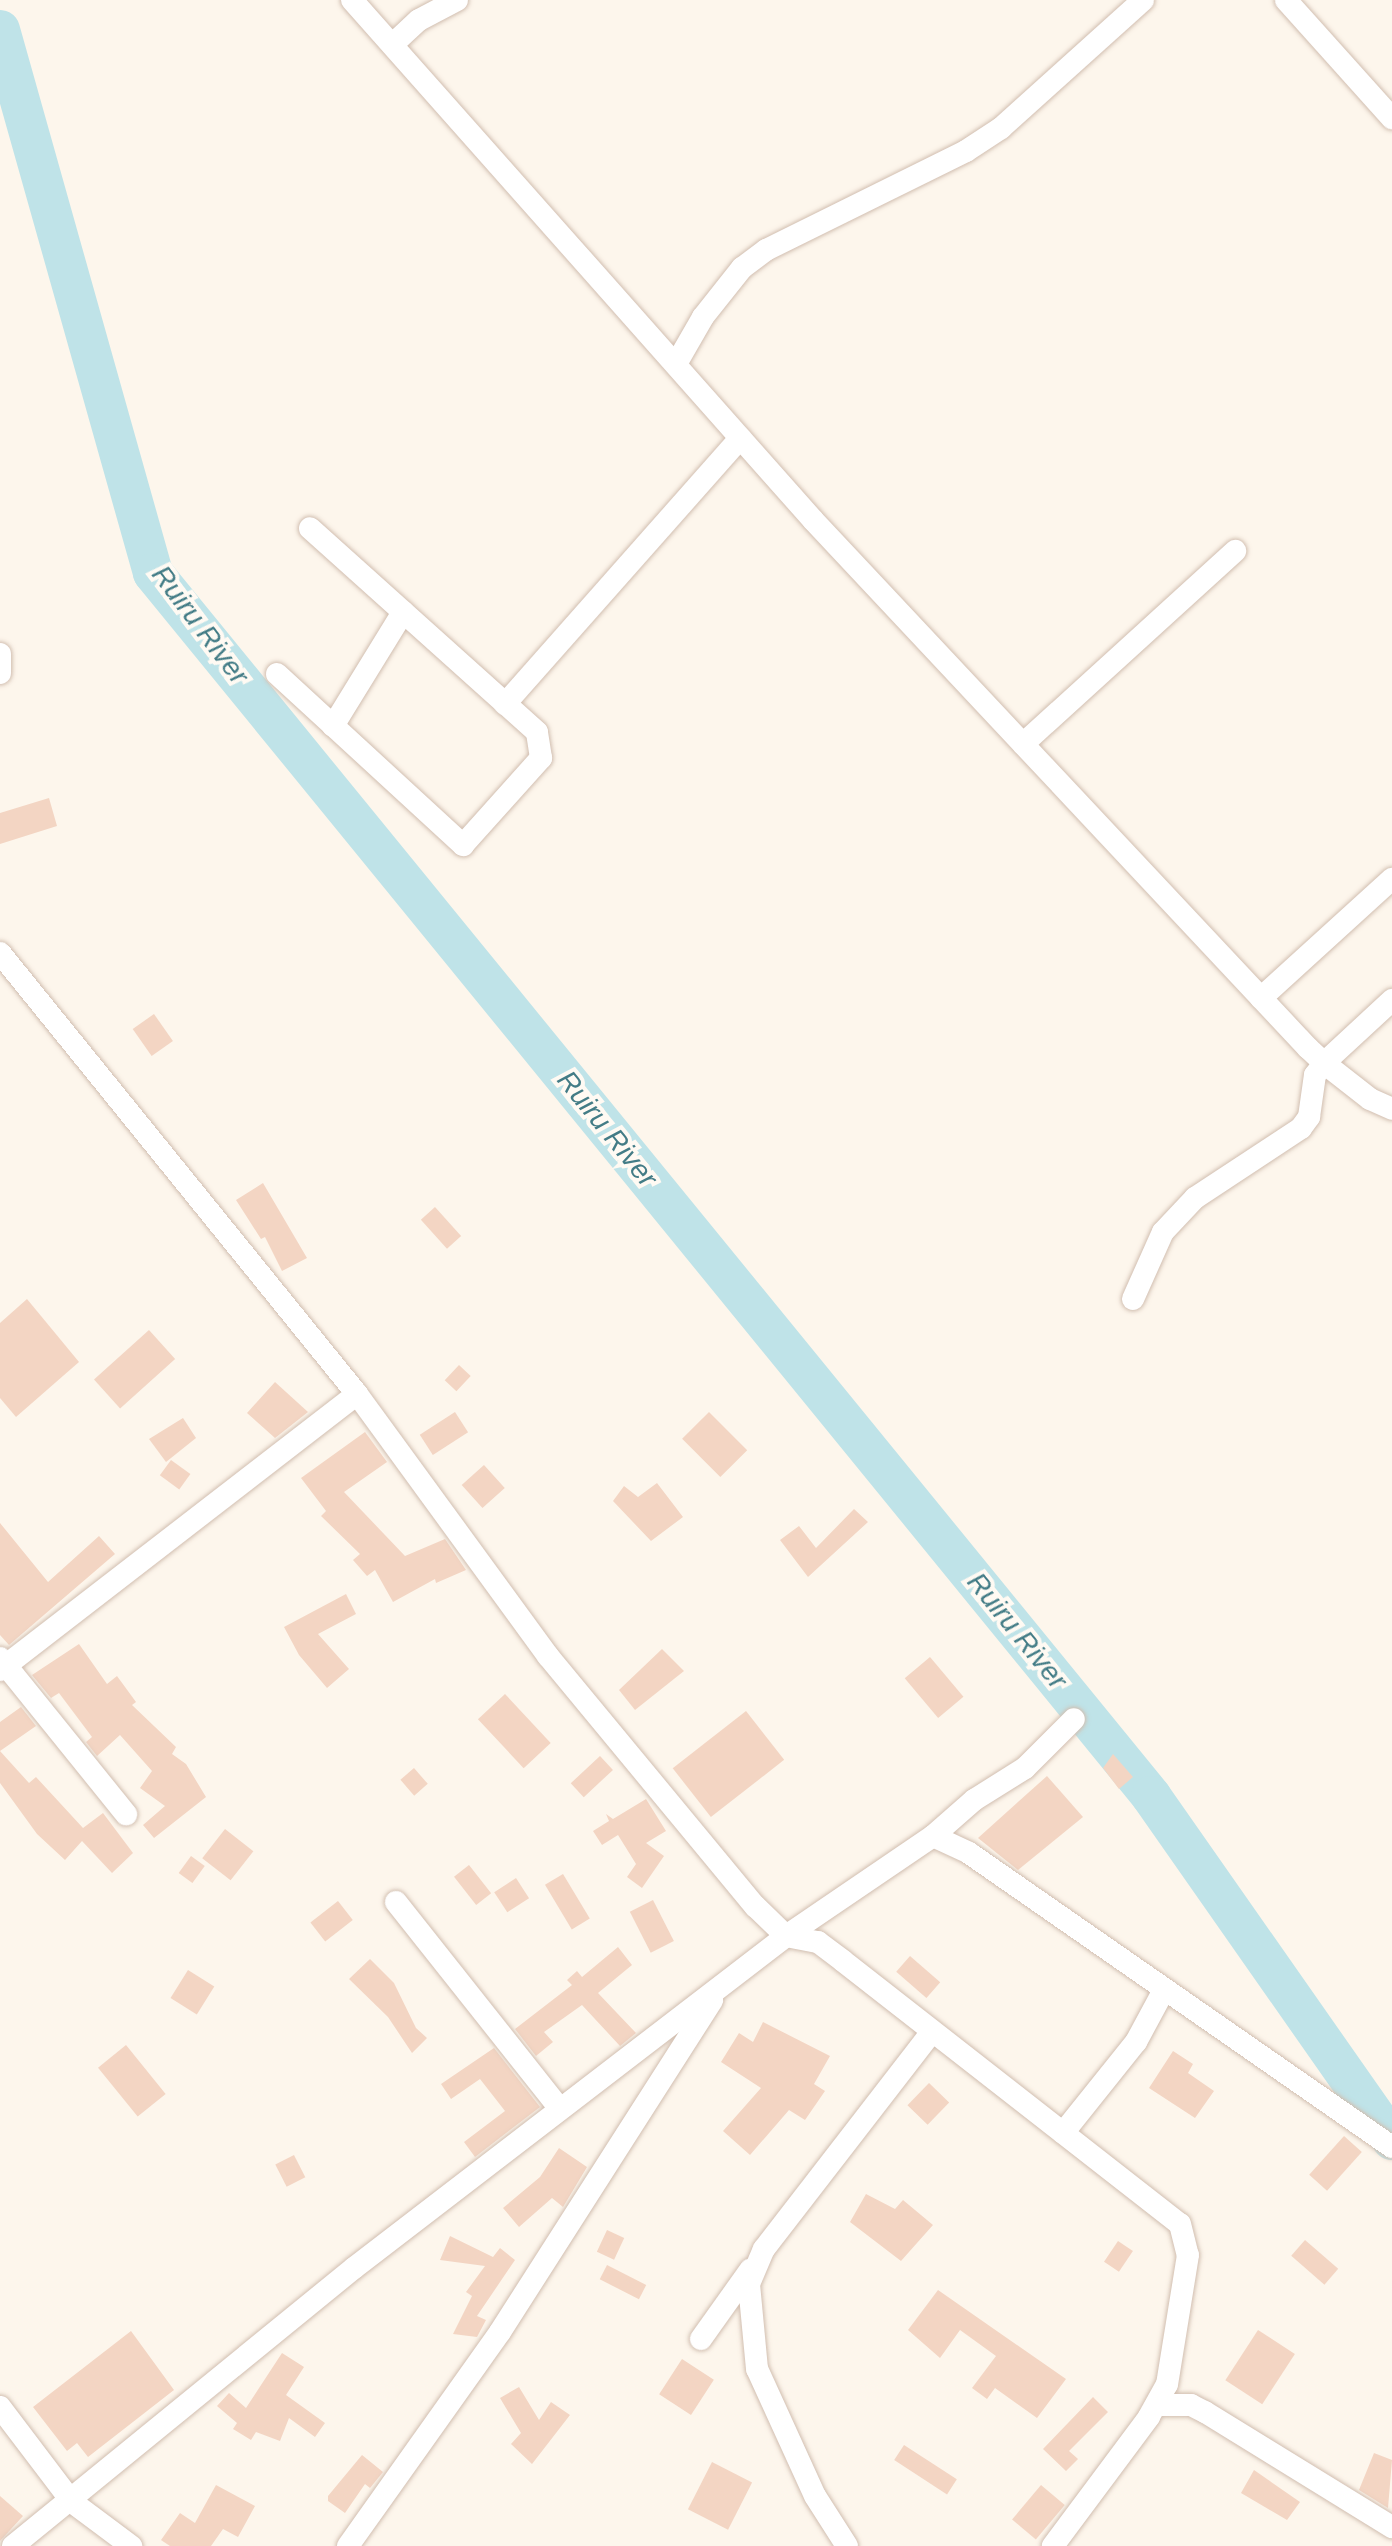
<!DOCTYPE html>
<html>
<head>
<meta charset="utf-8">
<style>
	body { margin:0 }
	#map { position:relative; width:1392px; height:2546px; overflow:hidden; background:#fdf6ec; font-family:Arial,sans-serif }
	div>[style] { position:absolute }
	.river>* { height:40px; margin:-20px; padding:0 20px; transform-origin:20px; border-radius:20px; background:#bfe3e8 }
	.building>* { inset:0; background:#f3d5c3; transform-origin:0 0 }
	.roads { filter:drop-shadow(0 0 2px #d1beb0) drop-shadow(0 0 2px #d1beb0) }
	.minor>* { height:22px; margin:-11px; padding:0 11px; transform-origin:11px; border-radius:11px; background:#fff }
	span { translate:-50% -50%; white-space:nowrap; text-align:center; line-height:1.15; -webkit-text-stroke:8px #fffaf3; paint-order:stroke }
	.water-label { font-size:28px; color:#437c86; font-style:italic }
</style>
</head>
<body>
<div id="map">
	<div class="river">
		<div style="left:0;top:30px;width:564px;rotate:74.26deg"></div>
		<div style="left:153px;top:573px;width:1579px;rotate:50.78deg"></div>
		<div style="left:1151px;top:1796px;width:420px;rotate:55deg"></div>
	</div>
	<div class="building">
		<div style="clip-path:polygon(49px 798px,57px 826px,0 844px,0 813px)"></div>
		<div style="left:154px;top:1014px;width:33px;height:26px;rotate:55deg"></div>
		<div style="clip-path:polygon(263px 1183px,307px 1258px,282px 1271px,265px 1237px,261px 1239px,236px 1200px)"></div>
		<div style="left:435px;top:1207px;width:39px;height:19px;rotate:48deg"></div>
		<div style="clip-path:polygon(27px 1299px,79px 1362px,16px 1417px,0 1398px,0 1323px)"></div>
		<div style="left:149px;top:1330px;width:39px;height:74px;rotate:48deg"></div>
		<div style="left:459px;top:1365px;width:16px;height:21px;rotate:43deg"></div>
		<div style="clip-path:polygon(275px 1382px,308px 1412px,275px 1438px,247px 1413px)"></div>
		<div style="left:455px;top:1412px;width:24px;height:42px;rotate:57deg"></div>
		<div style="left:709px;top:1412px;width:54px;height:38px;rotate:45deg"></div>
		<div style="clip-path:polygon(183px 1418px,196px 1438px,166px 1462px,149px 1439px)"></div>
		<div style="clip-path:polygon(365px 1432px,387px 1462px,344px 1492px,405px 1556px,445px 1539px,466px 1570px,436px 1583px,435px 1579px,393px 1602px,375px 1570px,367px 1576px,353px 1560px,360px 1554px,321px 1516px,326px 1511px,301px 1478px)"></div>
		<div style="left:171px;top:1460px;width:24px;height:19px;rotate:36deg"></div>
		<div style="left:484px;top:1465px;width:31px;height:30px;rotate:48deg"></div>
		<div style="clip-path:polygon(657px 1483px,683px 1517px,651px 1541px,613px 1501px,624px 1486px,638px 1497px)"></div>
		<div style="clip-path:polygon(854px 1509px,868px 1522px,808px 1577px,780px 1540px,799px 1526px,816px 1548px)"></div>
		<div style="clip-path:polygon(0 1523px,48px 1582px,99px 1536px,115px 1554px,9px 1645px,0 1635px)"></div>
		<div style="clip-path:polygon(346px 1594px,356px 1614px,318px 1634px,349px 1669px,327px 1688px,299px 1655px,284px 1627px)"></div>
		<div style="clip-path:polygon(79px 1644px,107px 1684px,117px 1676px,136px 1702px,132px 1705px,176px 1747px,172px 1754px,186px 1764px,206px 1797px,154px 1838px,143px 1825px,165px 1806px,140px 1788px,152px 1771px,120px 1735px,97px 1756px,86px 1742px,92px 1737px,59px 1693px,51px 1698px,32px 1675px)"></div>
		<div style="clip-path:polygon(662px 1649px,684px 1671px,635px 1710px,619px 1690px)"></div>
		<div style="left:930px;top:1657px;width:52px;height:33px;rotate:50deg"></div>
		<div style="left:505px;top:1694px;width:67px;height:37px;rotate:47deg"></div>
		<div style="clip-path:polygon(21px 1707px,36px 1726px,0 1751px,29px 1783px,36px 1777px,83px 1828px,103px 1813px,133px 1853px,112px 1873px,82px 1841px,65px 1860px,37px 1834px,0 1783px,0 1722px)"></div>
		<div style="left:746px;top:1711px;width:62px;height:93px;rotate:52deg"></div>
		<div style="clip-path:polygon(1113px 1754px,1133px 1777px,1119px 1789px,1103px 1768px)"></div>
		<div style="left:600px;top:1756px;width:19px;height:40px;rotate:47deg"></div>
		<div style="left:414px;top:1768px;width:21px;height:18px;rotate:49deg"></div>
		<div style="clip-path:polygon(1047px 1776px,1083px 1817px,1018px 1870px,978px 1838px)"></div>
		<div style="clip-path:polygon(646px 1799px,666px 1831px,646px 1843px,664px 1856px,642px 1888px,627px 1877px,636px 1864px,618px 1835px,602px 1845px,593px 1831px,609px 1821px,606px 1814px,613px 1819px)"></div>
		<div style="left:225px;top:1829px;width:36px;height:37px;rotate:38deg"></div>
		<div style="left:191px;top:1856px;width:17px;height:21px;rotate:36deg"></div>
		<div style="left:469px;top:1865px;width:36px;height:19px;rotate:52deg"></div>
		<div style="left:563px;top:1874px;width:52px;height:21px;rotate:59deg"></div>
		<div style="left:516px;top:1878px;width:24px;height:26px;rotate:57deg"></div>
		<div style="left:653px;top:1900px;width:46px;height:26px;rotate:63deg"></div>
		<div style="left:338px;top:1901px;width:24px;height:35px;rotate:52deg"></div>
		<div style="clip-path:polygon(618px 1947px,632px 1965px,598px 1993px,636px 2033px,620px 2046px,582px 2005px,544px 2032px,553px 2042px,536px 2056px,515px 2029px,572px 1985px,567px 1980px,577px 1971px,582px 1977px)"></div>
		<div style="left:910px;top:1956px;width:40px;height:21px;rotate:41deg"></div>
		<div style="clip-path:polygon(370px 1959px,394px 1983px,416px 2028px,427px 2038px,412px 2053px,388px 2017px,349px 1979px)"></div>
		<div style="left:188px;top:1970px;width:31px;height:33px;rotate:32deg"></div>
		<div style="clip-path:polygon(763px 2022px,830px 2056px,814px 2084px,825px 2091px,805px 2120px,789px 2110px,750px 2155px,723px 2131px,761px 2088px,721px 2062px,739px 2033px,753px 2042px)"></div>
		<div style="left:126px;top:2045px;width:63px;height:36px;rotate:51deg"></div>
		<div style="clip-path:polygon(494px 2048px,540px 2107px,475px 2157px,464px 2142px,505px 2111px,480px 2079px,451px 2099px,441px 2084px)"></div>
		<div style="clip-path:polygon(1173px 2051px,1193px 2064px,1188px 2073px,1214px 2091px,1195px 2118px,1149px 2088px)"></div>
		<div style="left:929px;top:2083px;width:28px;height:31px;rotate:44deg"></div>
		<div style="left:1344px;top:2136px;width:24px;height:52px;rotate:42deg"></div>
		<div style="clip-path:polygon(559px 2148px,587px 2167px,563px 2207px,552px 2198px,519px 2227px,503px 2208px,540px 2177px)"></div>
		<div style="left:294px;top:2155px;width:25px;height:21px;rotate:63deg"></div>
		<div style="clip-path:polygon(866px 2194px,895px 2209px,903px 2200px,933px 2225px,901px 2261px,850px 2222px)"></div>
		<div style="left:607px;top:2230px;width:19px;height:24px;rotate:25deg"></div>
		<div style="clip-path:polygon(450px 2236px,493px 2257px,500px 2248px,515px 2260px,477px 2316px,486px 2320px,477px 2337px,453px 2334px,472px 2296px,466px 2292px,485px 2266px,440px 2260px)"></div>
		<div style="left:1305px;top:2240px;width:44px;height:21px;rotate:41deg"></div>
		<div style="left:1118px;top:2241px;width:18px;height:25px;rotate:34deg"></div>
		<div style="left:607px;top:2265px;width:44px;height:16px;rotate:27deg"></div>
		<div style="clip-path:polygon(938px 2290px,1066px 2379px,1037px 2418px,995px 2388px,987px 2399px,972px 2388px,996px 2356px,960px 2330px,940px 2358px,908px 2330px)"></div>
		<div style="left:1258px;top:2330px;width:44px;height:60px;rotate:33deg"></div>
		<div style="clip-path:polygon(131px 2331px,174px 2390px,88px 2457px,77px 2443px,67px 2451px,33px 2407px)"></div>
		<div style="clip-path:polygon(282px 2353px,304px 2367px,286px 2395px,325px 2423px,315px 2437px,289px 2418px,280px 2441px,256px 2432px,251px 2440px,233px 2429px,237px 2423px,217px 2406px,229px 2393px,246px 2408px)"></div>
		<div style="left:682px;top:2359px;width:38px;height:42px;rotate:33deg"></div>
		<div style="clip-path:polygon(519px 2387px,539px 2420px,551px 2402px,570px 2415px,532px 2464px,511px 2444px,521px 2433px,500px 2398px)"></div>
		<div style="clip-path:polygon(1093px 2397px,1108px 2412px,1069px 2451px,1078px 2459px,1066px 2471px,1043px 2449px)"></div>
		<div style="left:904px;top:2445px;width:63px;height:18px;rotate:33deg"></div>
		<div style="clip-path:polygon(1374px 2453px,1392px 2460px,1388px 2508px,1359px 2490px)"></div>
		<div style="clip-path:polygon(362px 2455px,383px 2472px,370px 2488px,365px 2484px,345px 2513px,328px 2501px,328px 2496px)"></div>
		<div style="left:712px;top:2462px;width:45px;height:53px;rotate:27deg"></div>
		<div style="clip-path:polygon(1254px 2470px,1300px 2502px,1287px 2520px,1241px 2493px)"></div>
		<div style="clip-path:polygon(216px 2485px,255px 2506px,238px 2537px,223px 2529px,211px 2546px,170px 2546px,161px 2540px,180px 2513px,195px 2523px)"></div>
		<div style="left:1041px;top:2485px;width:31px;height:45px;rotate:40deg"></div>
		<div style="clip-path:polygon(0 2496px,23px 2516px,0 2541px)"></div>
	</div>
	<div class="roads">
		<div class="minor">
			<div style="left:352px;top:0;width:695px;rotate:48.44deg"></div>
			<div style="left:813px;top:520px;width:724px;rotate:46.85deg"></div>
			<div style="left:1308px;top:1048px;width:22px;rotate:43deg"></div>
			<div style="left:1324px;top:1063px;width:93px;rotate:-42.8deg"></div>
			<div style="left:1286px;top:0;width:159px;rotate:48.1deg"></div>
			<div style="left:393px;top:44px;width:35px;rotate:-43deg"></div>
			<div style="left:419px;top:20px;width:43px;rotate:-27.8deg"></div>
			<div style="left:676px;top:364px;width:54px;rotate:-60.1deg"></div>
			<div style="left:703px;top:317px;width:63px;rotate:-51.5deg"></div>
			<div style="left:742px;top:268px;width:30px;rotate:-37deg"></div>
			<div style="left:766px;top:250px;width:223px;rotate:-26.3deg"></div>
			<div style="left:966px;top:151px;width:42px;rotate:-33.3deg"></div>
			<div style="left:1001px;top:128px;width:191px;rotate:-42deg"></div>
			<div style="left:0;top:654px;width:19px;rotate:90deg"></div>
			<div style="left:277px;top:674px;width:253px;rotate:42.6deg"></div>
			<div style="left:463px;top:845px;width:117px;rotate:-48.1deg"></div>
			<div style="left:541px;top:758px;width:26px;rotate:-99deg"></div>
			<div style="left:537px;top:732px;width:305px;rotate:-138.1deg"></div>
			<div style="left:505px;top:704px;width:355px;rotate:-48.5deg"></div>
			<div style="left:333px;top:726px;width:134px;rotate:-58.4deg"></div>
			<div style="left:1023px;top:744px;width:287px;rotate:-42.3deg"></div>
			<div style="left:0;top:953px;width:567px;rotate:51.01deg"></div>
			<div style="left:357px;top:1394px;width:324px;rotate:53.9deg"></div>
			<div style="left:548px;top:1656px;width:325px;rotate:50.4deg"></div>
			<div style="left:755px;top:1906px;width:43px;rotate:44.1deg"></div>
			<div style="left:786px;top:1936px;width:33px;rotate:11deg"></div>
			<div style="left:818px;top:1942px;width:31px;rotate:37deg"></div>
			<div style="left:843px;top:1961px;width:427px;rotate:38deg"></div>
			<div style="left:1180px;top:2224px;width:32px;rotate:76deg"></div>
			<div style="left:1188px;top:2255px;width:131px;rotate:99.2deg"></div>
			<div style="left:1167px;top:2384px;width:38px;rotate:119deg"></div>
			<div style="left:1149px;top:2417px;width:161px;rotate:126.7deg"></div>
			<div style="left:1261px;top:998px;width:177px;rotate:-42.3deg"></div>
			<div style="left:1133px;top:1299px;width:73px;rotate:-65.9deg"></div>
			<div style="left:1163px;top:1232px;width:47px;rotate:-46.7deg"></div>
			<div style="left:1195px;top:1198px;width:127px;rotate:-33.4deg"></div>
			<div style="left:1301px;top:1128px;width:14px;rotate:-54deg"></div>
			<div style="left:1309px;top:1117px;width:42px;rotate:-81.9deg"></div>
			<div style="left:1315px;top:1075px;width:15px;rotate:-53deg"></div>
			<div style="left:1324px;top:1063px;width:58px;rotate:38deg"></div>
			<div style="left:1370px;top:1099px;width:24px;rotate:24deg"></div>
			<div style="left:0;top:1658px;width:201px;rotate:51.1deg"></div>
			<div style="left:0;top:1670px;width:451px;rotate:-37.7deg"></div>
			<div style="left:933px;top:1836px;width:55px;rotate:-41.3deg"></div>
			<div style="left:974px;top:1800px;width:60px;rotate:-32.1deg"></div>
			<div style="left:1025px;top:1768px;width:69px;rotate:-45deg"></div>
			<div style="left:396px;top:1902px;width:264px;rotate:51.6deg"></div>
			<div style="left:1063px;top:2133px;width:117px;rotate:-51.3deg"></div>
			<div style="left:1136px;top:2042px;width:59px;rotate:-61.7deg"></div>
			<div style="left:701px;top:2339px;width:85px;rotate:-54.6deg"></div>
			<div style="left:1156px;top:2405px;width:35px"></div>
			<div style="left:1191px;top:2405px;width:16px;rotate:27deg"></div>
			<div style="left:1205px;top:2412px;width:220px;rotate:31.6deg"></div>
			<div style="left:0;top:2407px;width:119px;rotate:52.8deg"></div>
			<div style="left:72px;top:2502px;width:74px;rotate:36.7deg"></div>
			<div style="left:13px;top:2546px;width:440px;rotate:-39.2deg"></div>
			<div style="left:354px;top:2268px;width:545px;rotate:-37.54deg"></div>
			<div style="left:786px;top:1936px;width:178px;rotate:-34.2deg"></div>
			<div style="left:933px;top:1836px;width:40px;rotate:25deg"></div>
			<div style="left:969px;top:1853px;width:515px;rotate:34.8deg"></div>
			<div style="left:348px;top:2546px;width:262px;rotate:-54.6deg"></div>
			<div style="left:500px;top:2332px;width:394px;rotate:-57.4deg"></div>
			<div style="left:847px;top:2546px;width:59px;rotate:-122.6deg"></div>
			<div style="left:815px;top:2496px;width:140px;rotate:-114.5deg"></div>
			<div style="left:757px;top:2369px;width:85px;rotate:-95.4deg"></div>
			<div style="left:749px;top:2284px;width:38px;rotate:-67deg"></div>
			<div style="left:764px;top:2249px;width:274px;rotate:-52.3deg"></div>
		</div>
	</div>
	<div class="water-label">
		<span style="left:200px;top:625px;rotate:53deg">Ruiru River</span>
		<span style="left:607px;top:1129px;rotate:51deg">Ruiru River</span>
		<span style="left:1017px;top:1631px;rotate:51deg">Ruiru River</span>
	</div>
</div>
</body>
</html>
